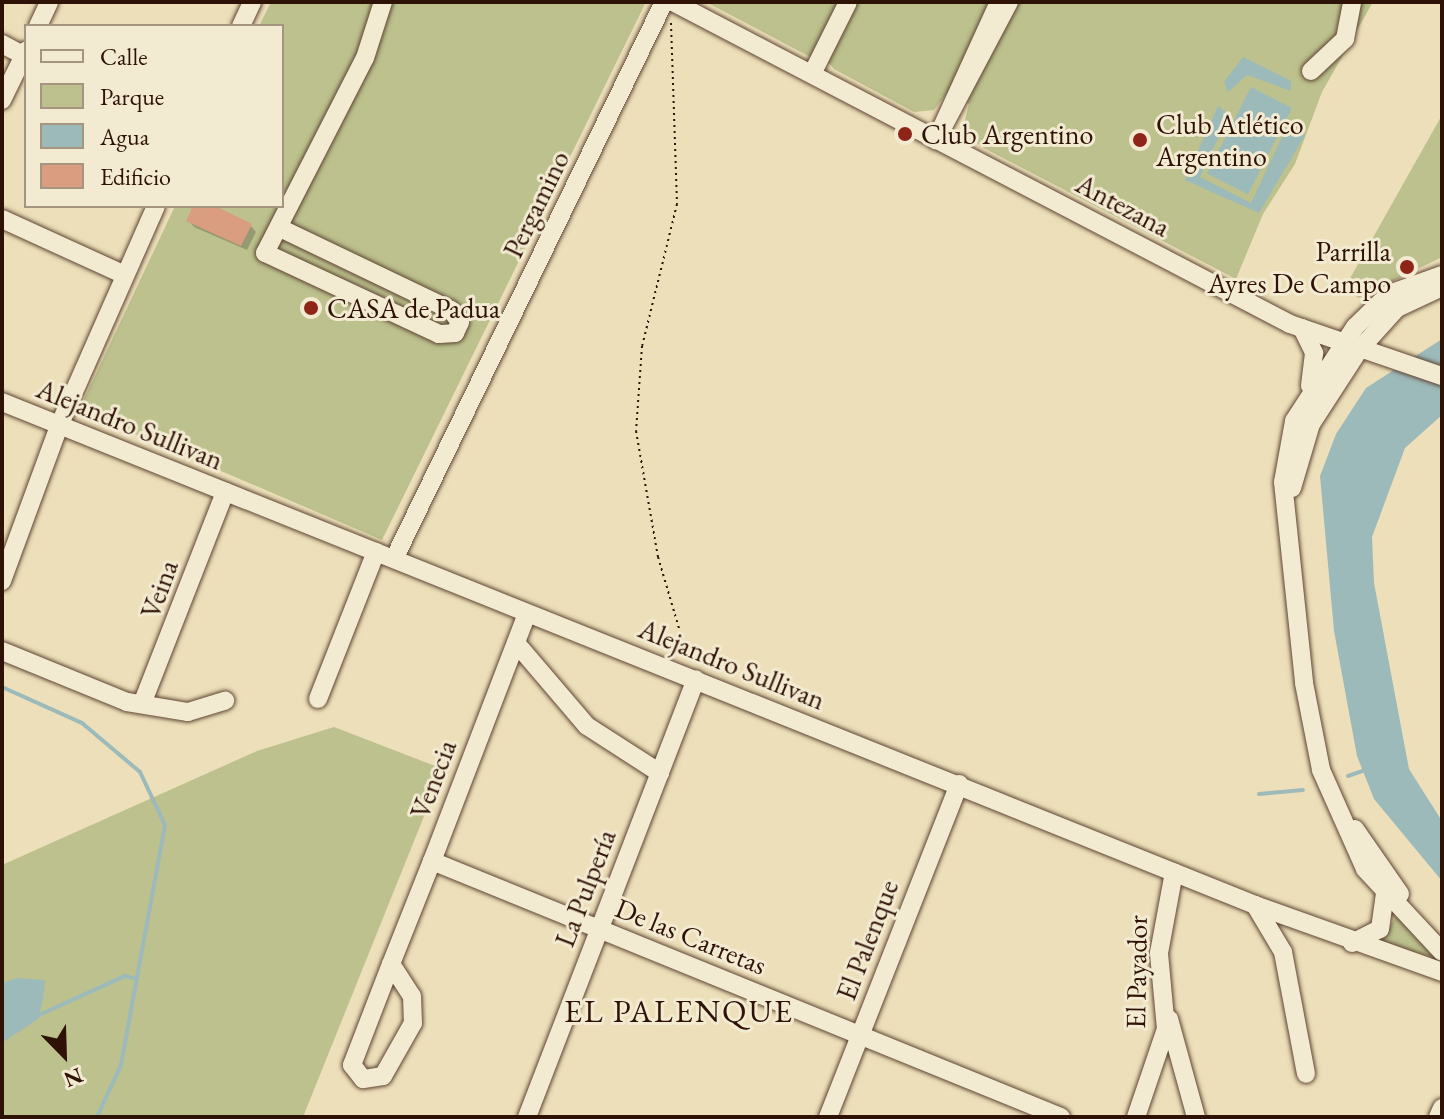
<!DOCTYPE html>
<html>
<head>
<meta charset="utf-8">
<style>
	body { margin:0 }
	#map { position:relative; width:1444px; height:1119px; overflow:hidden; background:#eddfb9; font-family:"EB Garamond",serif }
	div>[style] { position:absolute }
	.green>* { inset:0; background:#bcc18d }
	.water>* { inset:0; background:#9dbaba; transform-origin:0 0 }
	.shadow>* { inset:0; background:#0003 }
	.stream>* { height:4px; margin:-2px; padding:0 2px; transform-origin:2px; border-radius:2px; background:#9dbaba }
	.building>* { inset:0; background:#db9d7f }
	.path>* { height:2px; margin-top:-1px; transform-origin:0; background:repeating-linear-gradient(90deg,#2f1206 0 2px,transparent 0 6px) }
	.roads { filter:drop-shadow(0 0 2px #5e4533) drop-shadow(0 0 2px #5e4533) }
	.minor>* { height:18px; margin:-9px; padding:0 9px; transform-origin:9px; border-radius:9px; background:#f3ead2 }
	.dots>* { width:22px; height:22px; translate:-50% -50%; box-sizing:border-box; border:4px solid #f3ead2; border-radius:50% }
	span { translate:-50% -50%; white-space:nowrap; text-align:center; line-height:1.15; -webkit-text-stroke:6px #f3ead2; paint-order:stroke }
	.poi-label { font-size:28px; color:#2f1206 }
	.left { translate:0 -50%; text-align:left }
	.right { translate:-100% -50%; text-align:right }
	.street-label { font-size:28px; color:#2f1206 }
	.quarter-label { font-size:32px; color:#2f1206; letter-spacing:2px }
	.frame { position:absolute; inset:0; border:4px solid #2f1206; pointer-events:none }
	.legend { position:absolute; left:24px; top:24px; width:260px; height:184px; box-sizing:border-box; background:#f3ead2; border:2px solid #a59480; margin:0; padding:10px 14px; list-style:none; font-size:24px; color:#2f1206 }
	.legend li { display:flex; align-items:center; gap:16px; height:40px }
	.legend b { width:40px; border:2px solid #a59480 }
	.north { position:absolute; left:24px; top:1015px; width:80px; height:80px; -webkit-text-stroke:6px #f3ead2; paint-order:stroke; rotate:157deg; font-size:22px; font-weight:700; line-height:32px; text-align:center; color:#2f1206 }
	.north::after { content:''; display:block; margin:auto; width:28px; height:36px; background:#2f1206; clip-path:polygon(50% 0,100% 100%,50% 72%,0 100%) }
</style>
</head>
<body>
<div id="map">
	<div class="green">
		<div style="clip-path:polygon(271px 2px,646px 2px,382px 540px,79px 410px,175px 206px,282px 206px,282px 26px,259px 26px)"></div>
		<div style="clip-path:polygon(706px 2px,1373px 2px,1322px 92px,1295px 164px,1263px 214px,1236px 279px,980px 146px,963px 128px,969px 104px,948px 92px,934px 110px,914px 112px,834px 69px,822px 55px,814px 59px)"></div>
		<div style="clip-path:polygon(1442px 115px,1442px 257px,1359px 298px,1344px 289px)"></div>
		<div style="clip-path:polygon(334px 727px,443px 769px,303px 1117px,2px 1117px,2px 865px,257px 751px)"></div>
		<div style="clip-path:polygon(1396px 916px,1436px 954px,1435px 957px,1380px 945px)"></div>
	</div>
	<div class="water">
		<div style="clip-path:polygon(1243px 57px,1291px 81px,1291px 91px,1247px 75px,1228px 92px,1224px 82px)"></div>
		<div style="left:1251px;top:87px;width:46px;height:97px;rotate:27deg"></div>
		<div style="clip-path:polygon(1218px 106px,1229px 115px,1200px 177px,1251px 203px,1285px 131px,1305px 135px,1259px 213px,1185px 180px)"></div>
		<div style="clip-path:polygon(1442px 339px,1442px 415px,1405px 448px,1372px 537px,1374px 583px,1409px 769px,1442px 821px,1442px 881px,1374px 799px,1357px 756px,1334px 631px,1320px 476px,1336px 434px,1366px 388px)"></div>
		<div style="clip-path:polygon(17px 978px,45px 980px,43px 999px,38px 1019px,2px 1043px,2px 983px)"></div>
	</div>
	<div class="shadow">
		<div style="clip-path:polygon(196px 206px,251px 226px,256px 232px,247px 250px,194px 227px,189px 221px)"></div>
	</div>
	<div class="stream">
		<div style="left:2px;top:687px;width:88px;rotate:24.2deg"></div>
		<div style="left:82px;top:723px;width:76px;rotate:40.2deg"></div>
		<div style="left:140px;top:772px;width:59px;rotate:64.7deg"></div>
		<div style="left:165px;top:825px;width:244px;rotate:100.4deg"></div>
		<div style="left:121px;top:1065px;width:57px;rotate:114.8deg"></div>
		<div style="left:1348px;top:776px;width:18px;rotate:-19deg"></div>
		<div style="left:1259px;top:794px;width:44px;rotate:-5.2deg"></div>
		<div style="left:39px;top:1015px;width:94px;rotate:-24.4deg"></div>
		<div style="left:125px;top:976px;width:12px;rotate:14deg"></div>
	</div>
	<div class="building">
		<div style="clip-path:polygon(193px 206px,215px 206px,252px 224px,241px 246px,186px 221px)"></div>
	</div>
	<div class="path">
		<div style="left:671px;top:23px;width:181px;rotate:88.1deg"></div>
		<div style="left:677px;top:204px;width:146px;rotate:103.8deg"></div>
		<div style="left:642px;top:346px;width:85px;rotate:94deg"></div>
		<div style="left:636px;top:431px;width:128px;rotate:80.1deg"></div>
		<div style="left:658px;top:557px;width:106px;rotate:73.6deg"></div>
	</div>
	<div class="roads">
		<div class="minor">
			<div style="left:673px;top:2px;width:696px;rotate:27.56deg"></div>
			<div style="left:1290px;top:324px;width:161px;rotate:18.9deg"></div>
			<div style="left:999px;top:2px;width:152px;rotate:114.5deg"></div>
			<div style="left:936px;top:140px;width:156px;rotate:-62.1deg"></div>
			<div style="left:38px;top:26px;width:26px;rotate:-65deg"></div>
			<div style="left:241px;top:26px;width:26px;rotate:-65deg"></div>
			<div style="left:2px;top:44px;width:27px;rotate:28deg"></div>
			<div style="left:1311px;top:71px;width:47px;rotate:-43.3deg"></div>
			<div style="left:1345px;top:39px;width:38px;rotate:-79deg"></div>
			<div style="left:812px;top:74px;width:80px;rotate:-63.4deg"></div>
			<div style="left:2px;top:100px;width:55px;rotate:-63.9deg"></div>
			<div style="left:2px;top:219px;width:135px;rotate:24.5deg"></div>
			<div style="left:282px;top:229px;width:187px;rotate:25.6deg"></div>
			<div style="left:451px;top:310px;width:15px;rotate:53deg"></div>
			<div style="left:460px;top:322px;width:12px;rotate:114deg"></div>
			<div style="left:455px;top:333px;width:16px;rotate:176deg"></div>
			<div style="left:439px;top:334px;width:192px;rotate:-155deg"></div>
			<div style="left:265px;top:253px;width:219px;rotate:-62.9deg"></div>
			<div style="left:365px;top:58px;width:59px;rotate:-72.2deg"></div>
			<div style="left:1442px;top:275px;width:56px;rotate:160.3deg"></div>
			<div style="left:1389px;top:294px;width:47px;rotate:135.9deg"></div>
			<div style="left:1355px;top:327px;width:112px;rotate:123deg"></div>
			<div style="left:1294px;top:421px;width:62px;rotate:100.2deg"></div>
			<div style="left:1283px;top:482px;width:202px;rotate:84deg"></div>
			<div style="left:1304px;top:683px;width:89px;rotate:78.9deg"></div>
			<div style="left:1321px;top:770px;width:108px;rotate:66deg"></div>
			<div style="left:1365px;top:869px;width:113px;rotate:47.1deg"></div>
			<div style="left:1302px;top:328px;width:28px;rotate:64deg"></div>
			<div style="left:1314px;top:353px;width:33px;rotate:97deg"></div>
			<div style="left:2px;top:402px;width:1350px;rotate:21.87deg"></div>
			<div style="left:1255px;top:905px;width:199px;rotate:19.7deg"></div>
			<div style="left:1292px;top:488px;width:67px;rotate:-73.5deg"></div>
			<div style="left:1311px;top:424px;width:88px;rotate:-57deg"></div>
			<div style="left:1359px;top:350px;width:57px;rotate:-47.9deg"></div>
			<div style="left:1397px;top:308px;width:50px;rotate:-25deg"></div>
			<div style="left:394px;top:559px;width:619px;rotate:-64.14deg"></div>
			<div style="left:2px;top:581px;width:165px;rotate:-69.8deg"></div>
			<div style="left:59px;top:426px;width:240px;rotate:-66.2deg"></div>
			<div style="left:516px;top:643px;width:109px;rotate:49.5deg"></div>
			<div style="left:587px;top:726px;width:87px;rotate:32.8deg"></div>
			<div style="left:2px;top:651px;width:135px;rotate:22.2deg"></div>
			<div style="left:127px;top:702px;width:62px;rotate:9.3deg"></div>
			<div style="left:188px;top:712px;width:39px;rotate:-17deg"></div>
			<div style="left:318px;top:699px;width:158px;rotate:-68.5deg"></div>
			<div style="left:142px;top:704px;width:228px;rotate:-68.6deg"></div>
			<div style="left:1355px;top:829px;width:79px;rotate:55.3deg"></div>
			<div style="left:432px;top:861px;width:679px;rotate:22.15deg"></div>
			<div style="left:1255px;top:905px;width:55px;rotate:59.2deg"></div>
			<div style="left:1283px;top:952px;width:124px;rotate:79.3deg"></div>
			<div style="left:1352px;top:943px;width:31px;rotate:-27deg"></div>
			<div style="left:1380px;top:929px;width:35px;rotate:-82deg"></div>
			<div style="left:391px;top:964px;width:38px;rotate:57deg"></div>
			<div style="left:412px;top:996px;width:27px;rotate:88deg"></div>
			<div style="left:413px;top:1023px;width:61px;rotate:119.5deg"></div>
			<div style="left:383px;top:1076px;width:20px;rotate:171deg"></div>
			<div style="left:363px;top:1079px;width:18px;rotate:-128deg"></div>
			<div style="left:352px;top:1065px;width:108px;rotate:-68.9deg"></div>
			<div style="left:391px;top:964px;width:111px;rotate:-68.3deg"></div>
			<div style="left:432px;top:861px;width:265px;rotate:-69deg"></div>
			<div style="left:1169px;top:1019px;width:102px;rotate:74.6deg"></div>
			<div style="left:527px;top:1117px;width:469px;rotate:-68.9deg"></div>
			<div style="left:828px;top:1117px;width:358px;rotate:-68.5deg"></div>
			<div style="left:1136px;top:1117px;width:93px;rotate:-71.2deg"></div>
			<div style="left:1166px;top:1029px;width:76px;rotate:-95.3deg"></div>
			<div style="left:1159px;top:953px;width:82px;rotate:-79.5deg"></div>
			<div style="left:1438px;top:1117px;width:10px;rotate:-66deg"></div>
		</div>
	</div>
	<div class="dots">
		<div style="left:905px;top:134px;background:#8f2418"></div>
		<div style="left:1140px;top:140px;background:#8f2418"></div>
		<div style="left:1407px;top:267px;background:#8f2418"></div>
		<div style="left:311px;top:308px;background:#8f2418"></div>
	</div>
	<div class="poi-label">
		<span class="left" style="left:1156px;top:140px">Club Atlético<br>Argentino</span>
		<span class="left" style="left:921px;top:134px">Club Argentino</span>
		<span class="right" style="left:1391px;top:267px">Parrilla<br>Ayres De Campo</span>
		<span class="left" style="left:327px;top:308px">CASA de Padua</span>
	</div>
	<div class="street-label">
		<span style="left:536px;top:204px;rotate:-64deg">Pergamino</span>
		<span style="left:1123px;top:205px;rotate:28deg">Antezana</span>
		<span style="left:130px;top:424px;rotate:22deg">Alejandro Sullivan</span>
		<span style="left:159px;top:589px;rotate:-70deg">Veina</span>
		<span style="left:732px;top:664px;rotate:22deg">Alejandro Sullivan</span>
		<span style="left:433px;top:779px;rotate:-69deg">Venecia</span>
		<span style="left:585px;top:888px;rotate:-69deg">La Pulpería</span>
		<span style="left:691px;top:936px;rotate:22deg">De las Carretas</span>
		<span style="left:867px;top:940px;rotate:-69deg">El Palenque</span>
		<span style="left:1136px;top:972px;rotate:-89deg">El Payador</span>
	</div>
	<div class="quarter-label">
		<span style="left:679px;top:1011px">EL PALENQUE</span>
	</div>
	<div class="frame"></div>
	<ul class="legend">
	<li><b style="height:10px;background:#f3ead2"></b>Calle</li>
	<li><b style="height:22px;background:#bcc18d"></b>Parque</li>
	<li><b style="height:22px;background:#9dbaba"></b>Agua</li>
	<li><b style="height:22px;background:#db9d7f"></b>Edificio</li>
	</ul>
	<div class="north">N</div>
</div>
</body>
</html>
